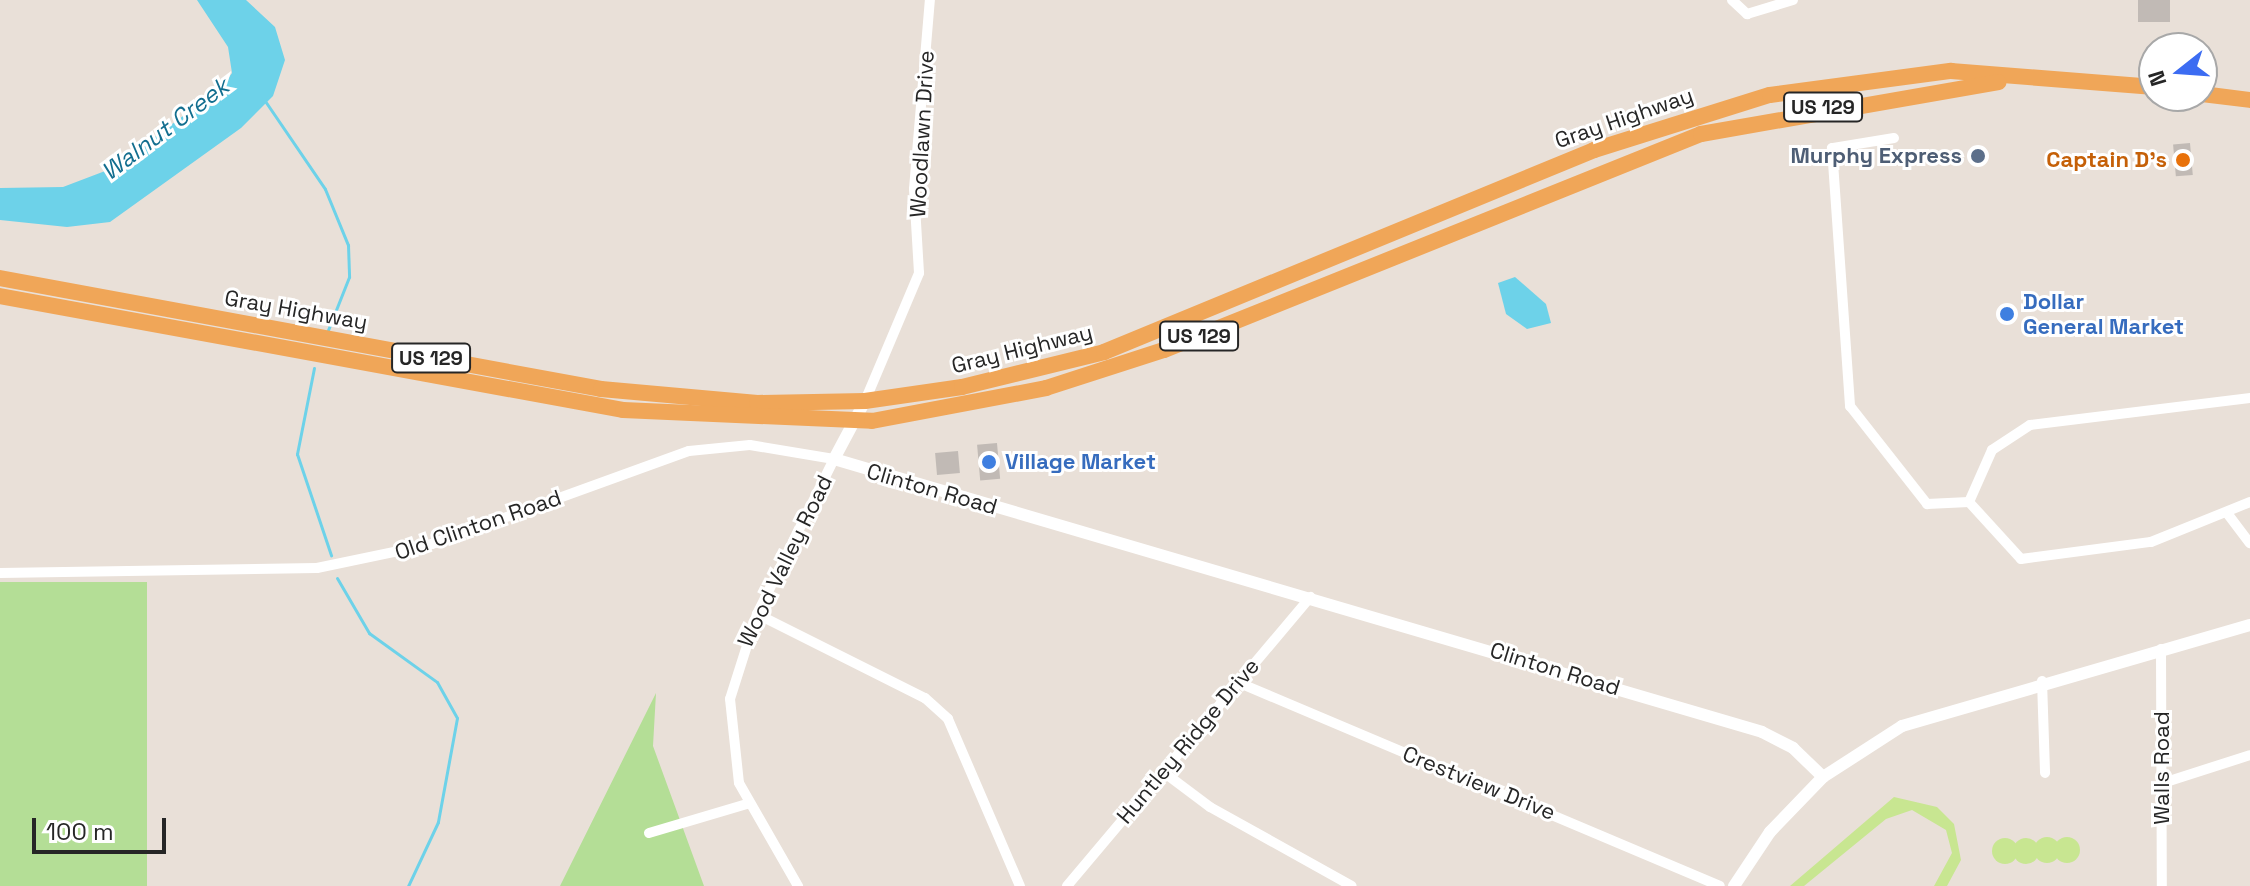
<!DOCTYPE html>
<html>
<head>
<meta charset="utf-8">
<style>
	body { margin:0 }
	#map { position:relative; width:2250px; height:886px; overflow:hidden; background:#e9e0d8; font-family:"Space Grotesk",sans-serif }
	div>[style] { position:absolute }
	.green>* { inset:0; background:#b4de96; transform-origin:0 0 }
	.pitch>* { inset:0; background:#c8e691 }
	.round { border-radius:50% }
	.water>* { inset:0; background:#6dd2e9 }
	.stream>* { height:3px; margin:-1.5px; padding:0 1.5px; transform-origin:1.5px; border-radius:1.5px; background:#6dd2e9 }
	.building>* { inset:0; background:#c1bab5; transform-origin:0 0 }
	.minor>* { height:10px; margin:-5px; padding:0 5px; transform-origin:5px; border-radius:5px; background:#fff }
	.tertiary>* { height:12px; margin:-6px; padding:0 6px; transform-origin:6px; border-radius:6px; background:#fff }
	.trunk>* { height:16px; margin:-8px; padding:0 8px; transform-origin:8px; border-radius:8px; background:#f0a658 }
	.dots>* { width:22px; height:22px; translate:-50% -50%; box-sizing:border-box; border:4px solid #fff; border-radius:50% }
	span { translate:-50% -50%; white-space:nowrap; text-align:center; line-height:1.15; -webkit-text-stroke:6px #fff; paint-order:stroke }
	.shield-label span { padding:2px 6px; background:#fff; border:2px solid; border-radius:6px; -webkit-text-stroke-width:0 }
	.shield-label { font-size:20px; color:#262626; font-weight:700 }
	.street-label { font-size:22px; color:#262626 }
	.service-label { font-size:22px; color:#4e5e75; font-weight:700 }
	.right { translate:-100% -50%; text-align:right }
	.food-label { font-size:22px; color:#c56008; font-weight:700 }
	.shop-label { font-size:22px; color:#366cbe; font-weight:700 }
	.left { translate:0 -50%; text-align:left }
	.water-label { font-size:24px; color:#126e8f; font-style:italic }
	.north { position:absolute; left:2138px; top:32px; width:80px; height:80px; box-sizing:border-box; background:#fff; border:2px solid #a8a8a8; border-radius:50%; rotate:253deg; font-size:22px; font-weight:700; line-height:32px; text-align:center; color:#262626 }
	.north::after { content:''; display:block; margin:auto; width:28px; height:36px; background:#3c6cf2; clip-path:polygon(50% 0,100% 100%,50% 72%,0 100%) }
	.scale { position:absolute; left:32px; top:818px; width:134px; height:36px; box-sizing:border-box; border:4px solid #262626; border-top:0; padding-left:10px; font-size:24px; line-height:28px; white-space:nowrap; color:#262626; -webkit-text-stroke:6px #fff; paint-order:stroke }
</style>
</head>
<body>
<div id="map">
	<div class="green">
		<div style="left:0;top:582px;width:147px;height:304px"></div>
		<div style="clip-path:polygon(656px 693px,653px 746px,704px 886px,560px 886px)"></div>
	</div>
	<div class="pitch">
		<div style="clip-path:polygon(1894px 797px,1937px 807px,1954px 824px,1961px 860px,1947px 886px,1934px 886px,1952px 853px,1946px 830px,1912px 810px,1886px 819px,1804px 886px,1790px 886px)"></div>
		<div class="round" style="left:2034px;top:837px;width:26px;height:26px"></div>
		<div class="round" style="left:2054px;top:837px;width:26px;height:26px"></div>
		<div class="round" style="left:2013px;top:838px;width:26px;height:26px"></div>
		<div class="round" style="left:1992px;top:838px;width:26px;height:26px"></div>
	</div>
	<div class="water">
		<div style="clip-path:polygon(197px 0,246px 0,275px 27px,285px 60px,273px 96px,241px 128px,110px 222px,67px 227px,0 220px,0 188px,63px 187px,113px 168px,222px 87px,232px 73px,228px 47px)"></div>
		<div style="clip-path:polygon(1515px 277px,1546px 304px,1551px 323px,1527px 329px,1506px 314px,1498px 283px)"></div>
	</div>
	<div class="stream">
		<div style="left:263px;top:98px;width:110px;rotate:55.7deg"></div>
		<div style="left:325px;top:189px;width:61px;rotate:67.7deg"></div>
		<div style="left:348px;top:245px;width:32px;rotate:88deg"></div>
		<div style="left:349px;top:277px;width:57px;rotate:111.6deg"></div>
		<div style="left:314px;top:368px;width:88px;rotate:101.2deg"></div>
		<div style="left:297px;top:454px;width:107px;rotate:71.4deg"></div>
		<div style="left:337px;top:578px;width:64px;rotate:59.8deg"></div>
		<div style="left:369px;top:633px;width:84px;rotate:35.8deg"></div>
		<div style="left:437px;top:682px;width:41px;rotate:60.9deg"></div>
		<div style="left:457px;top:718px;width:106px;rotate:100.4deg"></div>
		<div style="left:438px;top:822px;width:71px;rotate:115.1deg"></div>
	</div>
	<div class="building">
		<div style="left:2138px;top:0;width:32px;height:22px"></div>
		<div style="left:2190px;top:143px;width:32px;height:17px;rotate:85deg"></div>
		<div style="left:997px;top:443px;width:36px;height:20px;rotate:85deg"></div>
		<div style="left:958px;top:451px;width:22px;height:23px;rotate:85deg"></div>
	</div>
	<div class="minor">
		<div style="left:1732px;top:0;width:21px;rotate:43deg"></div>
		<div style="left:1747px;top:14px;width:48px;rotate:-16.9deg"></div>
		<div style="left:1894px;top:138px;width:63px;rotate:170.8deg"></div>
		<div style="left:1832px;top:148px;width:259px;rotate:86deg"></div>
		<div style="left:1850px;top:406px;width:125px;rotate:51.8deg"></div>
		<div style="left:1927px;top:504px;width:42px;rotate:-2.7deg"></div>
		<div style="left:1969px;top:502px;width:77px;rotate:47.6deg"></div>
		<div style="left:2021px;top:559px;width:131px;rotate:-7.5deg"></div>
		<div style="left:2151px;top:542px;width:107px;rotate:-22deg"></div>
		<div style="left:865px;top:401px;width:139px;rotate:-67.1deg"></div>
		<div style="left:919px;top:273px;width:84px;rotate:-93.4deg"></div>
		<div style="left:914px;top:189px;width:190px;rotate:-85.2deg"></div>
		<div style="left:1969px;top:502px;width:57px;rotate:-66.1deg"></div>
		<div style="left:1992px;top:450px;width:45px;rotate:-33.3deg"></div>
		<div style="left:2030px;top:425px;width:222px;rotate:-7deg"></div>
		<div style="left:2227px;top:513px;width:38px;rotate:53deg"></div>
		<div style="left:0;top:573px;width:317px;rotate:-0.9deg"></div>
		<div style="left:317px;top:568px;width:117px;rotate:-11.8deg"></div>
		<div style="left:432px;top:544px;width:273px;rotate:-19.9deg"></div>
		<div style="left:689px;top:451px;width:61px;rotate:-5.6deg"></div>
		<div style="left:750px;top:445px;width:85px;rotate:9.5deg"></div>
		<div style="left:834px;top:459px;width:173px;rotate:116.4deg"></div>
		<div style="left:757px;top:614px;width:89px;rotate:107.6deg"></div>
		<div style="left:730px;top:699px;width:84px;rotate:83.9deg"></div>
		<div style="left:739px;top:783px;width:119px;rotate:60.2deg"></div>
		<div style="left:757px;top:614px;width:188px;rotate:26.6deg"></div>
		<div style="left:925px;top:698px;width:31px;rotate:42deg"></div>
		<div style="left:948px;top:719px;width:182px;rotate:66.7deg"></div>
		<div style="left:2161px;top:649px;width:237px;rotate:89.8deg"></div>
		<div style="left:2042px;top:681px;width:92px;rotate:88.1deg"></div>
		<div style="left:1237px;top:682px;width:524px;rotate:22.9deg"></div>
		<div style="left:1162px;top:771px;width:60px;rotate:36.9deg"></div>
		<div style="left:1210px;top:807px;width:162px;rotate:29.1deg"></div>
		<div style="left:2163px;top:783px;width:91px;rotate:-17.8deg"></div>
		<div style="left:649px;top:833px;width:102px;rotate:-16.5deg"></div>
		<div style="left:1067px;top:886px;width:378px;rotate:-49.9deg"></div>
	</div>
	<div class="tertiary">
		<div style="left:865px;top:401px;width:66px;rotate:118.1deg"></div>
		<div style="left:834px;top:459px;width:967px;rotate:16.39deg"></div>
		<div style="left:1762px;top:732px;width:35px;rotate:27deg"></div>
		<div style="left:1793px;top:748px;width:42px;rotate:44deg"></div>
		<div style="left:1734px;top:886px;width:65px;rotate:-56.3deg"></div>
		<div style="left:1770px;top:832px;width:76px;rotate:-46.1deg"></div>
		<div style="left:1823px;top:777px;width:94px;rotate:-32.8deg"></div>
		<div style="left:1902px;top:726px;width:362px;rotate:-16.2deg"></div>
	</div>
	<div class="trunk">
		<div style="left:2202px;top:94px;width:48px;rotate:7.1deg"></div>
		<div style="left:0;top:278px;width:611px;rotate:10.46deg"></div>
		<div style="left:601px;top:389px;width:157px;rotate:5.1deg"></div>
		<div style="left:757px;top:403px;width:108px;rotate:-1.1deg"></div>
		<div style="left:865px;top:401px;width:98px;rotate:-8.2deg"></div>
		<div style="left:962px;top:387px;width:146px;rotate:-13.8deg"></div>
		<div style="left:1104px;top:352px;width:530px;rotate:-22.4deg"></div>
		<div style="left:1594px;top:150px;width:184px;rotate:-17.4deg"></div>
		<div style="left:1770px;top:95px;width:183px;rotate:-7.6deg"></div>
		<div style="left:1951px;top:71px;width:204px;rotate:4.5deg"></div>
		<div style="left:0;top:296px;width:633px;rotate:10.37deg"></div>
		<div style="left:623px;top:410px;width:249px;rotate:2.5deg"></div>
		<div style="left:872px;top:421px;width:177px;rotate:-10.7deg"></div>
		<div style="left:1046px;top:388px;width:124px;rotate:-17.9deg"></div>
		<div style="left:1164px;top:350px;width:579px;rotate:-21.91deg"></div>
		<div style="left:1701px;top:134px;width:302px;rotate:-9.9deg"></div>
	</div>
	<div class="dots">
		<div style="left:1978px;top:156px;background:#5c6f8a"></div>
		<div style="left:2183px;top:160px;background:#e8710a"></div>
		<div style="left:2007px;top:314px;background:#3f7fe0"></div>
		<div style="left:989px;top:462px;background:#3f7fe0"></div>
	</div>
	<div class="shield-label">
		<span style="left:1823px;top:107px">US 129</span>
		<span style="left:1199px;top:336px">US 129</span>
		<span style="left:431px;top:358px">US 129</span>
	</div>
	<div class="street-label">
		<span style="left:1624px;top:118px;rotate:-19deg">Gray Highway</span>
		<span style="left:922px;top:134px;rotate:-87deg">Woodlawn Drive</span>
		<span style="left:296px;top:310px;rotate:10deg">Gray Highway</span>
		<span style="left:1022px;top:349px;rotate:-14deg">Gray Highway</span>
		<span style="left:932px;top:489px;rotate:16deg">Clinton Road</span>
		<span style="left:478px;top:525px;rotate:-19deg">Old Clinton Road</span>
		<span style="left:785px;top:561px;rotate:-64deg">Wood Valley Road</span>
		<span style="left:1555px;top:669px;rotate:17deg">Clinton Road</span>
		<span style="left:1188px;top:741px;rotate:-50deg">Huntley Ridge Drive</span>
		<span style="left:2162px;top:768px;rotate:-90deg">Walls Road</span>
		<span style="left:1479px;top:783px;rotate:22deg">Crestview Drive</span>
	</div>
	<div class="service-label">
		<span class="right" style="left:1962px;top:156px">Murphy Express</span>
	</div>
	<div class="food-label">
		<span class="right" style="left:2167px;top:160px">Captain D's</span>
	</div>
	<div class="shop-label">
		<span class="left" style="left:2023px;top:314px">Dollar<br>General Market</span>
		<span class="left" style="left:1005px;top:462px">Village Market</span>
	</div>
	<div class="water-label">
		<span style="left:165px;top:129px;rotate:-37deg">Walnut Creek</span>
	</div>
	<div class="north">N</div>
	<div class="scale">100 m</div>
</div>
</body>
</html>
